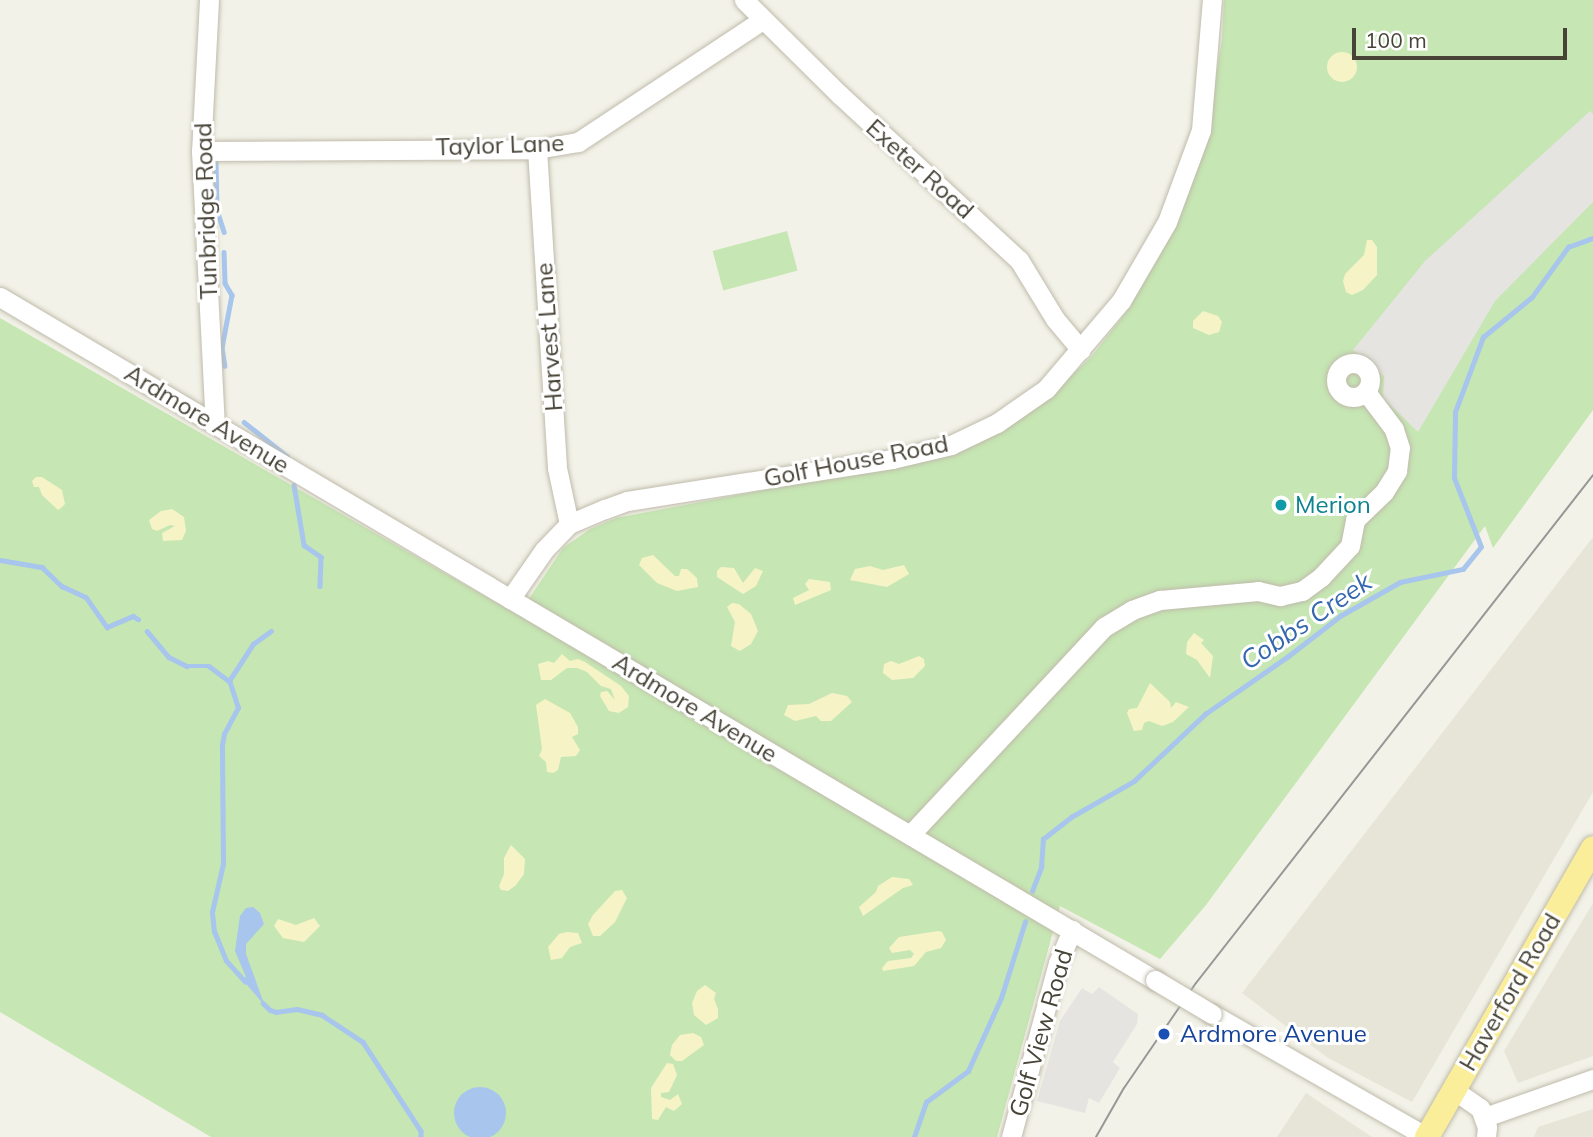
<!DOCTYPE html>
<html>
<head>
<meta charset="utf-8">
<style>
	body { margin:0 }
	#map { position:relative; width:1593px; height:1137px; overflow:hidden; background:#f3f2e8; font-family:Mulish,sans-serif }
	div>[style] { position:absolute }
	.residential>* { inset:0; background:#e7e5d7 }
	.green>* { inset:0; background:#c6e6b3; transform-origin:0 0 }
	.sand>* { inset:0; background:#f6f4c6 }
	.round { border-radius:50% }
	.parking>* { inset:0; background:#e5e4e0 }
	.water>* { inset:0; background:#a7c5ed }
	.stream>* { height:4.5px; margin:-2.25px; padding:0 2.25px; transform-origin:2.25px; border-radius:2.25px; background:#a7c5ed }
	.roads { filter:drop-shadow(0 0 2px #bfbbab) drop-shadow(0 0 2px #bfbbab) }
	.minor>* { height:19px; margin:-9.5px; padding:0 9.5px; transform-origin:9.5px; border-radius:9.5px; background:#fff }
	.minor>.ring { margin:-9.5px; padding:0; box-sizing:content-box; background:none; border:19px solid #fff; border-radius:50% }
	.major>* { height:24px; margin:-12px; padding:0 12px; transform-origin:12px; border-radius:12px; background:#faee9b }
	.tram>* { height:2px; margin:-1px; padding:0 1px; transform-origin:1px; border-radius:1px; background:#979797 }
	.bridges { filter:drop-shadow(0 0 2px #bfbbab) drop-shadow(0 0 2px #bfbbab) }
	.minor-bridge>* { height:19px; margin:-9.5px; padding:0 9.5px; transform-origin:9.5px; border-radius:9.5px; background:#fff }
	.dots>* { width:19px; height:19px; translate:-50% -50%; box-sizing:border-box; border:4px solid #fff; border-radius:50% }
	span { translate:-50% -50%; white-space:nowrap; text-align:center; line-height:1.15; -webkit-text-stroke:6px #fff; paint-order:stroke }
	.street-label { font-size:24px; color:#474337 }
	.culture-label { font-size:24px; color:#0d838f }
	.left { translate:0 -50%; text-align:left }
	.transit-label { font-size:24px; color:#164399 }
	.water-label { font-size:26px; color:#3467ae; font-style:italic }
	.scale { position:absolute; left:1352px; top:28px; width:215px; height:32px; box-sizing:border-box; border:4px solid #474337; border-top:0; padding-left:9px; font-size:21px; line-height:24px; white-space:nowrap; color:#474337; -webkit-text-stroke:5px #fff; paint-order:stroke }
</style>
</head>
<body>
<div id="map">
	<div class="residential">
		<div style="clip-path:polygon(1593px 537px,1593px 792px,1412px 1102px,1328px 1058px,1242px 993px)"></div>
		<div style="clip-path:polygon(1593px 903px,1593px 1056px,1518px 1083px,1504px 1051px)"></div>
		<div style="clip-path:polygon(1306px 1093px,1372px 1137px,1277px 1137px)"></div>
		<div style="clip-path:polygon(1593px 1109px,1593px 1137px,1534px 1137px,1538px 1127px)"></div>
	</div>
	<div class="green">
		<div style="clip-path:polygon(1224px 0,1593px 0,1593px 410px,1493px 548px,1485px 526px,1206px 905px,1160px 959px,1060px 906px,997px 1137px,211px 1137px,0 1012px,0 318px,518px 615px,563px 548px,590px 529px,616px 518px,895px 465px,1050px 396px,1091px 357px,1130px 307px,1172px 222px,1206px 135px,1222px 39px)"></div>
		<div style="left:787px;top:231px;width:41px;height:77px;rotate:75deg"></div>
	</div>
	<div class="sand">
		<div class="round" style="left:1327px;top:52px;width:30px;height:30px"></div>
		<div style="clip-path:polygon(1367px 240px,1372px 240px,1377px 247px,1377px 275px,1363px 290px,1352px 295px,1346px 292px,1343px 281px,1345px 274px,1364px 255px)"></div>
		<div style="clip-path:polygon(1203px 311px,1218px 316px,1222px 322px,1219px 332px,1209px 335px,1193px 328px,1193px 321px)"></div>
		<div style="clip-path:polygon(36px 477px,42px 477px,62px 490px,65px 504px,61px 508px,58px 510px,42px 495px,39px 487px,34px 487px,32px 481px)"></div>
		<div style="clip-path:polygon(172px 509px,184px 517px,186px 531px,182px 540px,163px 541px,162px 533px,175px 526px,170px 525px,157px 531px,152px 529px,149px 520px,161px 511px)"></div>
		<div style="clip-path:polygon(653px 555px,675px 576px,679px 576px,681px 569px,687px 569px,697px 578px,698px 587px,677px 591px,657px 583px,639px 565px,642px 558px)"></div>
		<div style="clip-path:polygon(904px 565px,909px 574px,887px 587px,850px 580px,855px 569px,870px 566px,883px 570px)"></div>
		<div style="clip-path:polygon(721px 567px,734px 568px,743px 583px,755px 568px,763px 571px,756px 586px,743px 594px,717px 577px,717px 571px)"></div>
		<div style="clip-path:polygon(809px 579px,830px 582px,831px 590px,795px 605px,793px 598px,809px 590px,805px 584px)"></div>
		<div style="clip-path:polygon(732px 603px,739px 604px,751px 614px,758px 631px,751px 644px,740px 651px,731px 646px,735px 622px,727px 607px)"></div>
		<div style="clip-path:polygon(1194px 633px,1204px 640px,1201px 643px,1213px 656px,1210px 678px,1197px 660px,1186px 654px,1187px 642px)"></div>
		<div style="clip-path:polygon(562px 654px,570px 661px,578px 659px,585px 662px,621px 686px,629px 696px,628px 707px,619px 713px,609px 711px,600px 696px,601px 692px,607px 691px,615px 700px,611px 689px,601px 686px,587px 672px,577px 668px,567px 668px,551px 680px,541px 680px,538px 664px,548px 661px,554px 663px)"></div>
		<div style="clip-path:polygon(919px 656px,924px 659px,925px 666px,913px 678px,892px 680px,883px 673px,884px 664px,891px 661px,899px 664px)"></div>
		<div style="clip-path:polygon(1150px 683px,1170px 702px,1171px 708px,1176px 702px,1189px 707px,1173px 722px,1162px 726px,1149px 721px,1144px 723px,1142px 730px,1134px 731px,1127px 713px,1129px 709px,1137px 708px)"></div>
		<div style="clip-path:polygon(832px 693px,847px 696px,852px 702px,831px 721px,821px 721px,816px 716px,795px 721px,784px 715px,788px 705px,809px 704px)"></div>
		<div style="clip-path:polygon(545px 699px,570px 713px,578px 727px,578px 734px,572px 737px,580px 750px,576px 756px,561px 757px,558px 770px,553px 773px,547px 772px,546px 762px,539px 756px,542px 749px,536px 705px)"></div>
		<div style="clip-path:polygon(511px 845px,525px 859px,524px 874px,516px 885px,508px 891px,501px 890px,499px 886px,504px 874px,504px 858px)"></div>
		<div style="clip-path:polygon(892px 877px,909px 879px,913px 885px,903px 888px,863px 916px,859px 907px,876px 892px,878px 886px)"></div>
		<div style="clip-path:polygon(622px 890px,627px 898px,615px 922px,600px 936px,593px 936px,588px 924px,593px 915px,615px 891px)"></div>
		<div style="clip-path:polygon(314px 918px,320px 926px,304px 942px,283px 938px,274px 926px,278px 919px,296px 925px)"></div>
		<div style="clip-path:polygon(938px 931px,942px 932px,946px 940px,941px 948px,926px 952px,914px 966px,883px 971px,882px 968px,888px 961px,911px 958px,914px 954px,910px 950px,892px 953px,889px 948px,899px 937px)"></div>
		<div style="clip-path:polygon(567px 932px,578px 933px,582px 943px,570px 947px,562px 958px,551px 960px,548px 947px,559px 934px)"></div>
		<div style="clip-path:polygon(705px 985px,716px 993px,714px 999px,718px 1009px,718px 1018px,706px 1025px,694px 1015px,692px 1003px,697px 991px)"></div>
		<div style="clip-path:polygon(693px 1033px,701px 1037px,704px 1045px,682px 1061px,676px 1061px,670px 1055px,672px 1045px,680px 1035px)"></div>
		<div style="clip-path:polygon(667px 1063px,673px 1064px,677px 1075px,669px 1092px,661px 1093px,661px 1097px,670px 1100px,678px 1094px,682px 1104px,674px 1111px,666px 1107px,658px 1120px,652px 1119px,651px 1088px)"></div>
	</div>
	<div class="parking">
		<div style="clip-path:polygon(1590px 111px,1593px 114px,1593px 202px,1495px 301px,1418px 432px,1383px 398px,1384px 376px,1353px 350px,1425px 261px)"></div>
		<div style="clip-path:polygon(1099px 987px,1138px 1014px,1137px 1024px,1113px 1062px,1120px 1068px,1099px 1103px,1089px 1098px,1085px 1113px,1037px 1101px,1060px 1021px,1082px 988px,1092px 994px)"></div>
	</div>
	<div class="water">
		<div style="clip-path:polygon(253px 907px,260px 913px,264px 924px,246px 944px,246px 954px,265px 1006px,242px 979px,246px 977px,235px 951px,240px 916px,246px 908px)"></div>
		<div class="round" style="left:454px;top:1087px;width:52px;height:52px"></div>
	</div>
	<div class="stream">
		<div style="left:216px;top:162px;width:48px;rotate:88.8deg"></div>
		<div style="left:217px;top:210px;width:23px;rotate:72deg"></div>
		<div style="left:224px;top:252px;width:31px;rotate:88deg"></div>
		<div style="left:225px;top:283px;width:14px;rotate:60deg"></div>
		<div style="left:232px;top:295px;width:54px;rotate:100.7deg"></div>
		<div style="left:222px;top:348px;width:18px;rotate:81deg"></div>
		<div style="left:244px;top:422px;width:55px;rotate:38.3deg"></div>
		<div style="left:294px;top:485px;width:61px;rotate:80.5deg"></div>
		<div style="left:304px;top:545px;width:21px;rotate:35deg"></div>
		<div style="left:321px;top:557px;width:29px;rotate:92deg"></div>
		<div style="left:0;top:560px;width:43px;rotate:9.5deg"></div>
		<div style="left:42px;top:567px;width:28px;rotate:44deg"></div>
		<div style="left:62px;top:586px;width:26px;rotate:25deg"></div>
		<div style="left:86px;top:597px;width:37px;rotate:55deg"></div>
		<div style="left:107px;top:627px;width:28px;rotate:-23deg"></div>
		<div style="left:133px;top:616px;width:6px;rotate:31deg"></div>
		<div style="left:147px;top:631px;width:34px;rotate:50deg"></div>
		<div style="left:169px;top:657px;width:20px;rotate:27deg"></div>
		<div style="left:187px;top:666px;width:22px"></div>
		<div style="left:209px;top:666px;width:25px;rotate:37deg"></div>
		<div style="left:1032px;top:891px;width:26px;rotate:-69deg"></div>
		<div style="left:1041px;top:867px;width:28px;rotate:-86deg"></div>
		<div style="left:1043px;top:839px;width:36px;rotate:-38deg"></div>
		<div style="left:1071px;top:817px;width:73px;rotate:-29.7deg"></div>
		<div style="left:1134px;top:781px;width:98px;rotate:-43.3deg"></div>
		<div style="left:1205px;top:714px;width:100px;rotate:-34.8deg"></div>
		<div style="left:1287px;top:657px;width:67px;rotate:-37.7deg"></div>
		<div style="left:1340px;top:616px;width:69px;rotate:-29.5deg"></div>
		<div style="left:1400px;top:582px;width:64px;rotate:-11.7deg"></div>
		<div style="left:1463px;top:569px;width:28px;rotate:-51deg"></div>
		<div style="left:1481px;top:547px;width:74px;rotate:-111.4deg"></div>
		<div style="left:1454px;top:478px;width:66px;rotate:-89.1deg"></div>
		<div style="left:1455px;top:412px;width:80px;rotate:-69.5deg"></div>
		<div style="left:1483px;top:337px;width:63px;rotate:-39.2deg"></div>
		<div style="left:1532px;top:297px;width:62px;rotate:-54.2deg"></div>
		<div style="left:1568px;top:247px;width:27px;rotate:-20deg"></div>
		<div style="left:245px;top:982px;width:28px;rotate:-132deg"></div>
		<div style="left:226px;top:961px;width:31px;rotate:-112deg"></div>
		<div style="left:214px;top:932px;width:20px;rotate:-96deg"></div>
		<div style="left:212px;top:912px;width:49px;rotate:-77.1deg"></div>
		<div style="left:223px;top:864px;width:119px;rotate:-90.5deg"></div>
		<div style="left:222px;top:745px;width:11px;rotate:-80deg"></div>
		<div style="left:224px;top:734px;width:30px;rotate:-62deg"></div>
		<div style="left:238px;top:708px;width:28px;rotate:-108deg"></div>
		<div style="left:229px;top:681px;width:44px;rotate:-57deg"></div>
		<div style="left:253px;top:644px;width:22px;rotate:-36deg"></div>
		<div style="left:263px;top:1003px;width:10px;rotate:45deg"></div>
		<div style="left:270px;top:1010px;width:6px;rotate:18deg"></div>
		<div style="left:276px;top:1012px;width:21px;rotate:-8deg"></div>
		<div style="left:297px;top:1009px;width:26px;rotate:13deg"></div>
		<div style="left:322px;top:1015px;width:49px;rotate:33.4deg"></div>
		<div style="left:363px;top:1042px;width:106px;rotate:56.9deg"></div>
		<div style="left:421px;top:1131px;width:6px;rotate:90deg"></div>
		<div style="left:914px;top:1137px;width:37px;rotate:-71deg"></div>
		<div style="left:926px;top:1102px;width:52px;rotate:-36.4deg"></div>
		<div style="left:968px;top:1071px;width:80px;rotate:-65.7deg"></div>
		<div style="left:1001px;top:998px;width:80px;rotate:-72.5deg"></div>
	</div>
	<div class="roads">
		<div class="minor">
			<div style="left:209px;top:0;width:151px;rotate:93deg"></div>
			<div style="left:201px;top:151px;width:272px;rotate:87.1deg"></div>
			<div style="left:744px;top:0;width:135px;rotate:44.7deg"></div>
			<div style="left:840px;top:95px;width:243px;rotate:42.7deg"></div>
			<div style="left:1019px;top:260px;width:69px;rotate:58.6deg"></div>
			<div style="left:1055px;top:319px;width:40px;rotate:50deg"></div>
			<div style="left:537px;top:149px;width:320px;rotate:86.4deg"></div>
			<div style="left:557px;top:468px;width:57px;rotate:77.9deg"></div>
			<div style="left:201px;top:151px;width:336px;rotate:-0.3deg"></div>
			<div style="left:537px;top:149px;width:42px;rotate:-9.7deg"></div>
			<div style="left:578px;top:142px;width:221px;rotate:-33.5deg"></div>
			<div style="left:0;top:297px;width:1342px;rotate:30.6deg"></div>
			<div class="ring" style="left:1336px;top:363px;width:15px;height:15px"></div>
			<div style="left:510px;top:599px;width:60px;rotate:-55.2deg"></div>
			<div style="left:544px;top:550px;width:36px;rotate:-46deg"></div>
			<div style="left:569px;top:524px;width:39px;rotate:-23deg"></div>
			<div style="left:605px;top:509px;width:23px;rotate:-20deg"></div>
			<div style="left:627px;top:501px;width:268px;rotate:-9deg"></div>
			<div style="left:892px;top:459px;width:61px;rotate:-13.3deg"></div>
			<div style="left:951px;top:445px;width:51px;rotate:-25.6deg"></div>
			<div style="left:997px;top:423px;width:60px;rotate:-34.8deg"></div>
			<div style="left:1046px;top:389px;width:116px;rotate:-49.6deg"></div>
			<div style="left:1121px;top:301px;width:91px;rotate:-59.8deg"></div>
			<div style="left:1167px;top:222px;width:98px;rotate:-69.7deg"></div>
			<div style="left:1201px;top:130px;width:130px;rotate:-85.2deg"></div>
			<div style="left:910px;top:835px;width:284px;rotate:-47deg"></div>
			<div style="left:1104px;top:627px;width:33px;rotate:-31deg"></div>
			<div style="left:1132px;top:610px;width:30px;rotate:-20deg"></div>
			<div style="left:1160px;top:600px;width:98px;rotate:-5.2deg"></div>
			<div style="left:1258px;top:591px;width:23px;rotate:13deg"></div>
			<div style="left:1280px;top:596px;width:23px;rotate:-13deg"></div>
			<div style="left:1302px;top:591px;width:24px;rotate:-36deg"></div>
			<div style="left:1321px;top:577px;width:42px;rotate:-46.9deg"></div>
			<div style="left:1350px;top:546px;width:26px;rotate:-79deg"></div>
			<div style="left:1355px;top:520px;width:40px;rotate:-44deg"></div>
			<div style="left:1384px;top:492px;width:25px;rotate:-58deg"></div>
			<div style="left:1397px;top:471px;width:23px;rotate:-83deg"></div>
			<div style="left:1400px;top:448px;width:20px;rotate:-108deg"></div>
			<div style="left:1394px;top:429px;width:46px;rotate:-127.1deg"></div>
			<div style="left:1212px;top:1014px;width:248px;rotate:29.8deg"></div>
			<div style="left:1454px;top:1090px;width:32px;rotate:35deg"></div>
			<div style="left:1480px;top:1108px;width:20px;rotate:70deg"></div>
			<div style="left:1487px;top:1127px;width:10px;rotate:96deg"></div>
			<div style="left:1485px;top:1117px;width:114px;rotate:-19.4deg"></div>
			<div style="left:1011px;top:1137px;width:180px;rotate:-74.9deg"></div>
			<div style="left:1058px;top:963px;width:36px;rotate:-67deg"></div>
		</div>
		<div class="major">
			<div style="left:1427px;top:1137px;width:333px;rotate:-60.1deg"></div>
		</div>
	</div>
	<div class="tram">
		<div style="left:1096px;top:1137px;width:56px;rotate:-60.3deg"></div>
		<div style="left:1124px;top:1088px;width:127px;rotate:-55.6deg"></div>
		<div style="left:1196px;top:983px;width:645px;rotate:-51.99deg"></div>
	</div>
	<div class="bridges">
		<div class="minor-bridge">
			<div style="left:1155px;top:980px;width:66px;rotate:30.8deg"></div>
		</div>
	</div>
	<div class="dots">
		<div style="left:1281px;top:505px;background:#0f9aa8"></div>
		<div style="left:1164px;top:1034px;background:#1a4fb4"></div>
	</div>
	<div class="street-label">
		<span style="left:500px;top:145px;rotate:-2deg">Taylor Lane</span>
		<span style="left:920px;top:169px;rotate:42deg">Exeter Road</span>
		<span style="left:206px;top:211px;rotate:-92deg">Tunbridge Road</span>
		<span style="left:549px;top:337px;rotate:-94deg">Harvest Lane</span>
		<span style="left:207px;top:419px;rotate:31deg">Ardmore Avenue</span>
		<span style="left:856px;top:461px;rotate:-11deg">Golf House Road</span>
		<span style="left:695px;top:708px;rotate:31deg">Ardmore Avenue</span>
		<span style="left:1510px;top:992px;rotate:-60deg">Haverford Road</span>
		<span style="left:1041px;top:1033px;rotate:-74deg">Golf View Road</span>
	</div>
	<div class="culture-label">
		<span class="left" style="left:1295px;top:505px">Merion</span>
	</div>
	<div class="transit-label">
		<span class="left" style="left:1180px;top:1034px">Ardmore Avenue</span>
	</div>
	<div class="water-label">
		<span style="left:1306px;top:621px;rotate:-34deg">Cobbs Creek</span>
	</div>
	<div class="scale">100 m</div>
</div>
</body>
</html>
